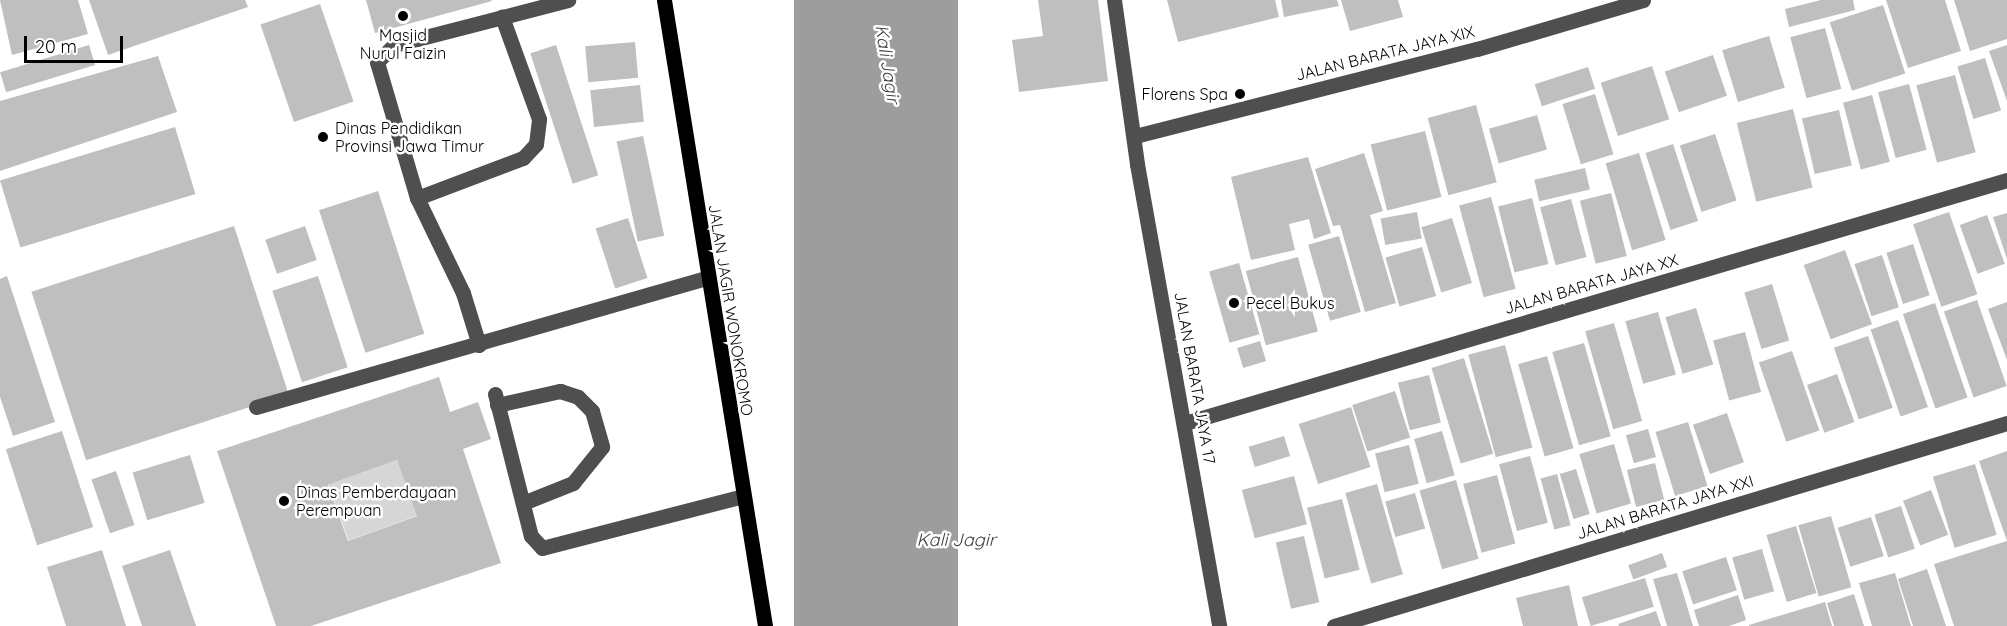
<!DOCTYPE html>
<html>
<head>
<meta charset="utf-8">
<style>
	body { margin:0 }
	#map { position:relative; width:2007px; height:626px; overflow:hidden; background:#fff; font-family:Quicksand,sans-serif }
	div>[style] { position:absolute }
	.green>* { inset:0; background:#d6d6d6; transform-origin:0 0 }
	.water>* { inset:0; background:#9d9d9d; transform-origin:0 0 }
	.building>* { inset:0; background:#bfbfbf; transform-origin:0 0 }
	.minor>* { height:15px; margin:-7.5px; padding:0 7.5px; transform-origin:7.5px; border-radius:7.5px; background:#4f4f4f }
	.major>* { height:15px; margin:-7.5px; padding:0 7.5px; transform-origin:7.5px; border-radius:7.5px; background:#000 }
	.dots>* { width:16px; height:16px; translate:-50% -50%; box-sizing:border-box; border:3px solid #fff; border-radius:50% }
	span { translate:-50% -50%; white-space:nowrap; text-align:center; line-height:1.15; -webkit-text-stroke:5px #fff; paint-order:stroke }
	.poi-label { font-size:16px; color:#000 }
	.right { translate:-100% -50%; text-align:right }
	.left { translate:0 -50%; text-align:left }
	.street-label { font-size:16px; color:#000 }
	.water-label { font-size:18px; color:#3e3e3e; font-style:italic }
	.scale { position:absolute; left:24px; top:36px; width:99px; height:27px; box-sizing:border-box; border:3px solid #000; border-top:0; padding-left:8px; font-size:18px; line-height:21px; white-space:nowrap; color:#000; -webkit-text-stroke:4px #fff; paint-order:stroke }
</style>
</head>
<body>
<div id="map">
	<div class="green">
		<div style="left:397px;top:460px;width:59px;height:73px;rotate:70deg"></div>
	</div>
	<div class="water">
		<div style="left:794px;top:0;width:164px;height:632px"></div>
	</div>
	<div class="building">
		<div style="clip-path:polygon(0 0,78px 0,88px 34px,12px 55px)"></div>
		<div style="clip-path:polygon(89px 0,245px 0,248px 7px,108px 55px)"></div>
		<div style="clip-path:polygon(366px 0,491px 0,492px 1px,375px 33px)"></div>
		<div style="clip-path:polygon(1098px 0,1108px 81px,1019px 92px,1012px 40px,1043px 36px,1038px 0)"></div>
		<div style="clip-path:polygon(1167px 0,1275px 0,1279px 17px,1178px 42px)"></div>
		<div style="clip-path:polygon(1281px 0,1337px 0,1339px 6px,1284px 17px)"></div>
		<div style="clip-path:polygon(1341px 0,1398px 0,1403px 17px,1350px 31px)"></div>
		<div style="clip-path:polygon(1821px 0,1853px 0,1855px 10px,1789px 27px,1785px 9px)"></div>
		<div style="clip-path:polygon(1886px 0,1945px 0,1961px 51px,1908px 68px)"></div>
		<div style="clip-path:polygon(1954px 0,2007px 0,2007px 39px,1970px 51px)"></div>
		<div style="left:320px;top:4px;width:103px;height:63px;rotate:71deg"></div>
		<div style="left:1883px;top:5px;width:72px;height:56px;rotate:72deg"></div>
		<div style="left:1825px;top:28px;width:63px;height:36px;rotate:75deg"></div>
		<div style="left:1769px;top:36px;width:54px;height:49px;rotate:73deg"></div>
		<div style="left:635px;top:42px;width:36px;height:50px;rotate:85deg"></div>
		<div style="left:89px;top:45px;width:21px;height:93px;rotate:73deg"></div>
		<div style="left:556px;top:45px;width:137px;height:27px;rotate:72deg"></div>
		<div style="clip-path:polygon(2007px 45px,2007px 101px,1989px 51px)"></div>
		<div style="left:1713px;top:55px;width:43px;height:51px;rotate:71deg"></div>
		<div style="clip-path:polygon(158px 56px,177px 112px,0 171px,0 101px)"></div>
		<div style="left:1985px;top:58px;width:55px;height:29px;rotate:73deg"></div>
		<div style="left:1652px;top:66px;width:56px;height:54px;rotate:72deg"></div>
		<div style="left:1588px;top:67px;width:23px;height:56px;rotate:72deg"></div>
		<div style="left:1955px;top:75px;width:80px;height:40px;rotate:75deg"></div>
		<div style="left:1909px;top:84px;width:68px;height:32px;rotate:75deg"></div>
		<div style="left:640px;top:85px;width:37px;height:50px;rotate:84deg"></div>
		<div style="left:1595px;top:94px;width:63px;height:34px;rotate:73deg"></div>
		<div style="left:1872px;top:95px;width:69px;height:30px;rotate:75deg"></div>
		<div style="left:1476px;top:105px;width:80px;height:50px;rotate:75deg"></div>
		<div style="left:1793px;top:109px;width:81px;height:58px;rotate:76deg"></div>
		<div style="left:1839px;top:110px;width:57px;height:38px;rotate:77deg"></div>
		<div style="left:1537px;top:115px;width:36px;height:50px;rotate:74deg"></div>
		<div style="left:175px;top:127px;width:70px;height:183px;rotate:73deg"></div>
		<div style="left:1425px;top:131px;width:68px;height:56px;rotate:76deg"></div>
		<div style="left:1715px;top:134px;width:70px;height:37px;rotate:72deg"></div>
		<div style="left:643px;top:136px;width:102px;height:27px;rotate:78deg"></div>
		<div style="left:1673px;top:144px;width:81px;height:29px;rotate:72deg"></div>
		<div style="clip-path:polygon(1364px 153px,1383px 211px,1370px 215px,1396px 303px,1365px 312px,1340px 225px,1333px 226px,1315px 169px)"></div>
		<div style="left:1639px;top:153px;width:91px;height:35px;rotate:73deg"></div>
		<div style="clip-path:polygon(1308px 157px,1331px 233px,1314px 239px,1309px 219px,1289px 224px,1295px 250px,1251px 260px,1231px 177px)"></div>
		<div style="left:1585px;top:168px;width:22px;height:52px;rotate:77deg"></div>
		<div style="left:378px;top:191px;width:150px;height:62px;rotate:72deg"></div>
		<div style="left:1611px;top:193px;width:65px;height:32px;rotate:76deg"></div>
		<div style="left:1491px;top:197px;width:95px;height:33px;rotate:75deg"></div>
		<div style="left:1532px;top:198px;width:68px;height:35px;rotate:76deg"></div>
		<div style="left:1571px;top:199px;width:60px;height:32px;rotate:75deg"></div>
		<div style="left:1417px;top:212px;width:27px;height:37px;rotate:80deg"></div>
		<div style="left:1949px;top:212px;width:87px;height:38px;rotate:71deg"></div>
		<div style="clip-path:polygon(2007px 213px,2007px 259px,1993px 217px)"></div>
		<div style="left:1987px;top:215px;width:52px;height:29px;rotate:70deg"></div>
		<div style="left:628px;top:218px;width:63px;height:34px;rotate:72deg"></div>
		<div style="left:1452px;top:218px;width:68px;height:32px;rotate:73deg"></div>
		<div style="left:234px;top:226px;width:177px;height:213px;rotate:72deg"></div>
		<div style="left:305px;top:226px;width:36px;height:42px;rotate:71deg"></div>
		<div style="left:1339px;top:236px;width:79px;height:32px;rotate:74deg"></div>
		<div style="left:1913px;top:244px;width:54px;height:28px;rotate:72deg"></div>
		<div style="left:1422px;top:247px;width:51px;height:38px;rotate:74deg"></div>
		<div style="left:1845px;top:250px;width:79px;height:44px;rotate:70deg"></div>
		<div style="left:1882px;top:255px;width:55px;height:29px;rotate:72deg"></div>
		<div style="left:1298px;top:257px;width:77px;height:54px;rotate:75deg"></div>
		<div style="left:1239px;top:263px;width:74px;height:31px;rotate:74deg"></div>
		<div style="clip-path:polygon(7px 276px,55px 422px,13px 436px,0 397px,0 279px)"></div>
		<div style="left:318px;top:276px;width:96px;height:48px;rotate:72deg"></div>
		<div style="left:1772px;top:284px;width:59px;height:29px;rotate:73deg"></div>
		<div style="left:1977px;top:300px;width:91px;height:35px;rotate:71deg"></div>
		<div style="clip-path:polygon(2007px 302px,2007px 360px,1988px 309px)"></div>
		<div style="left:1935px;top:303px;width:100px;height:34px;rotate:71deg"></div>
		<div style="left:1696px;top:308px;width:59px;height:32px;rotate:73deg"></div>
		<div style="left:1658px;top:312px;width:65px;height:34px;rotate:74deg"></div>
		<div style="left:1898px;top:320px;width:92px;height:29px;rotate:71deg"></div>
		<div style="left:1614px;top:323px;width:102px;height:30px;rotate:74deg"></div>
		<div style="left:1745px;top:332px;width:62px;height:33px;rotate:75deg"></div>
		<div style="left:1868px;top:336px;width:76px;height:36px;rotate:71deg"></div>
		<div style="left:1260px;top:341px;width:21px;height:24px;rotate:73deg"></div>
		<div style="left:1584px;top:343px;width:97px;height:33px;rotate:74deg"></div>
		<div style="left:1505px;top:345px;width:106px;height:38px;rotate:75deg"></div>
		<div style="left:1792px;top:351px;width:84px;height:35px;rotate:71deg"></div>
		<div style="left:1547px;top:356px;width:96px;height:30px;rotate:74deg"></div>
		<div style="left:1464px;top:358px;width:100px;height:34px;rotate:73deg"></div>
		<div style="left:1837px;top:374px;width:51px;height:32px;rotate:70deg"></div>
		<div style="left:1429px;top:375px;width:49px;height:32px;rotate:76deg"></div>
		<div style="clip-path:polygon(evenodd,439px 377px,450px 412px,478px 402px,491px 439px,463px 449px,501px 563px,311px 626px,276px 626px,217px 451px,439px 377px,397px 460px,417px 516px,348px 541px,328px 485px,397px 460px)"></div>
		<div style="left:1395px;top:391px;width:49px;height:45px;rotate:72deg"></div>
		<div style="left:1351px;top:407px;width:63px;height:55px;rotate:72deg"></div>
		<div style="left:1727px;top:413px;width:52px;height:36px;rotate:71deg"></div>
		<div style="left:1688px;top:422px;width:67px;height:34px;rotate:73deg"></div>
		<div style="left:1648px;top:429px;width:29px;height:23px;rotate:74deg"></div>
		<div style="left:62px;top:431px;width:101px;height:59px;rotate:72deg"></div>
		<div style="left:1442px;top:431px;width:46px;height:29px;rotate:74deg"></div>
		<div style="left:1284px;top:436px;width:21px;height:37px;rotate:73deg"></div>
		<div style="left:1614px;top:444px;width:62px;height:36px;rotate:74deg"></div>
		<div style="left:1409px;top:445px;width:40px;height:35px;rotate:76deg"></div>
		<div style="clip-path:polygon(2007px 451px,2007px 541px,1979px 461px)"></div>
		<div style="left:190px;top:455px;width:50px;height:60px;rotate:73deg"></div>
		<div style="left:1530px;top:456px;width:69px;height:32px;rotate:75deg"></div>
		<div style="left:1655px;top:463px;width:38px;height:29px;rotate:76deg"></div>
		<div style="left:1975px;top:464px;width:74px;height:44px;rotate:73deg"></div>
		<div style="left:1576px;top:469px;width:47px;height:17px;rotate:73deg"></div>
		<div style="left:116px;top:471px;width:57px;height:26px;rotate:71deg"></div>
		<div style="left:1557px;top:474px;width:53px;height:17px;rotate:75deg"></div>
		<div style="left:1497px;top:475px;width:71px;height:35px;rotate:75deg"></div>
		<div style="left:1294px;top:476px;width:50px;height:54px;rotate:75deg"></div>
		<div style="left:1456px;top:480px;width:82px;height:38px;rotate:74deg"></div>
		<div style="left:1377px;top:484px;width:94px;height:33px;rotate:74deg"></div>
		<div style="left:1931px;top:490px;width:48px;height:30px;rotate:69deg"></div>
		<div style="left:1415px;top:493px;width:37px;height:31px;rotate:74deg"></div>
		<div style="left:1342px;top:499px;width:73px;height:36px;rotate:76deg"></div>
		<div style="left:1901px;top:506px;width:45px;height:28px;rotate:72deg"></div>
		<div style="left:1831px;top:516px;width:74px;height:34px;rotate:74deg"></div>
		<div style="left:1871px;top:517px;width:41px;height:35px;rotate:72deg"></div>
		<div style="left:1796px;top:526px;width:70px;height:31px;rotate:73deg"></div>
		<div style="left:1304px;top:536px;width:68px;height:29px;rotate:77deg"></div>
		<div style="clip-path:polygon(2007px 541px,2007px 626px,1954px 626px,1934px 564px)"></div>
		<div style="left:1762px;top:549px;width:44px;height:31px;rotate:74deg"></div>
		<div style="clip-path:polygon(102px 550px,126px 626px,66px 626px,47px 567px)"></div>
		<div style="clip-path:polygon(170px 550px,196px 626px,142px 626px,122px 566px)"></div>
		<div style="left:1662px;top:553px;width:15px;height:36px;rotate:70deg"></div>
		<div style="left:1726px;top:557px;width:35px;height:46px;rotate:72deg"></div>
		<div style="clip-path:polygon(1927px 569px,1946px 626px,1913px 626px,1898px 579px)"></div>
		<div style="clip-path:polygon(1677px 573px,1693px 626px,1667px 626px,1653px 579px)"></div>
		<div style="clip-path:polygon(1895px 573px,1911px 626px,1872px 626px,1859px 583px)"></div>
		<div style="left:1645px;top:578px;width:30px;height:66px;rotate:73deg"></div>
		<div style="clip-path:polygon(1569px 585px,1578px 626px,1523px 626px,1516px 598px)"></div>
		<div style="clip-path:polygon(1854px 594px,1864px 626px,1834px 626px,1827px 603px)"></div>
		<div style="clip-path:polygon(1738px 595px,1746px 620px,1729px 626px,1699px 626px,1694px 610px)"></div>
		<div style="clip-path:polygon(1825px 602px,1832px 626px,1749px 626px,1749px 625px)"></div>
		<div style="clip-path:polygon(1656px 611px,1661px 626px,1619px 626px,1618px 624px)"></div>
	</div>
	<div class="minor">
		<div style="left:1114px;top:0;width:166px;rotate:82deg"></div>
		<div style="left:1137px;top:164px;width:469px;rotate:79.9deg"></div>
		<div style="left:1135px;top:136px;width:353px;rotate:-14.3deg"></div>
		<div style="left:1477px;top:49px;width:173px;rotate:-16.4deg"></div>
		<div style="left:417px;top:198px;width:113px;rotate:-20.7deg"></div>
		<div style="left:523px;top:158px;width:19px;rotate:-47deg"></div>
		<div style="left:536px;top:144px;width:25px;rotate:-83deg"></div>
		<div style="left:539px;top:119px;width:109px;rotate:-109.9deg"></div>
		<div style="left:479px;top:345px;width:54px;rotate:-107.1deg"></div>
		<div style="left:463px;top:293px;width:106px;rotate:-115.8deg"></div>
		<div style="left:417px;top:198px;width:142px;rotate:-106.4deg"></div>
		<div style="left:377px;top:62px;width:24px;rotate:-45deg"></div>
		<div style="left:394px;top:45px;width:180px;rotate:-14.5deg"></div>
		<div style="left:495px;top:394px;width:146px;rotate:75.8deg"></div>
		<div style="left:531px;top:536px;width:16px;rotate:47deg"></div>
		<div style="left:542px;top:548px;width:208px;rotate:-14.5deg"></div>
		<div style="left:497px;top:405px;width:65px;rotate:-12.5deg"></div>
		<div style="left:560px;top:391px;width:19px;rotate:18deg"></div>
		<div style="left:578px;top:397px;width:20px;rotate:45deg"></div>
		<div style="left:592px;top:411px;width:37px;rotate:74deg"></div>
		<div style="left:602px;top:447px;width:46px;rotate:128.9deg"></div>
		<div style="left:573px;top:483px;width:54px;rotate:158.2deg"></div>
		<div style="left:256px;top:407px;width:470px;rotate:-16deg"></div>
		<div style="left:1185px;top:423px;width:857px;rotate:-16.47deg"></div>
		<div style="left:1334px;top:626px;width:703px;rotate:-16.79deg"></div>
	</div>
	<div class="major">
		<div style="left:664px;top:0;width:634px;rotate:80.83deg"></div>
	</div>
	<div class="dots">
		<div style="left:403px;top:16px;background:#000"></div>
		<div style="left:1240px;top:94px;background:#000"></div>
		<div style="left:323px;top:137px;background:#000"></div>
		<div style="left:1234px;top:303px;background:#000"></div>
		<div style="left:284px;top:501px;background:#000"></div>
	</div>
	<div class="poi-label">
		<span style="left:403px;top:44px">Masjid<br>Nurul Faizin</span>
		<span class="right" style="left:1228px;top:94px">Florens Spa</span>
		<span class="left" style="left:335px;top:137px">Dinas Pendidikan<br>Provinsi Jawa Timur</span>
		<span class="left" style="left:1246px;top:303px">Pecel Bukus</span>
		<span class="left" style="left:296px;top:501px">Dinas Pemberdayaan<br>Perempuan</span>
	</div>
	<div class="street-label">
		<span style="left:1385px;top:53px;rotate:-14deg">JALAN BARATA JAYA XIX</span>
		<span style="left:1591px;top:284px;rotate:-16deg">JALAN BARATA JAYA XX</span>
		<span style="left:731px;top:310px;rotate:81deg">JALAN JAGIR WONOKROMO</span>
		<span style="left:1195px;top:378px;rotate:80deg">JALAN BARATA JAYA 17</span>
		<span style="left:1665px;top:507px;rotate:-17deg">JALAN BARATA JAYA XXI</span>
	</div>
	<div class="water-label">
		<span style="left:887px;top:64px;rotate:81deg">Kali Jagir</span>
		<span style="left:956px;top:540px">Kali Jagir</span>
	</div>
	<div class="scale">20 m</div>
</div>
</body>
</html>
